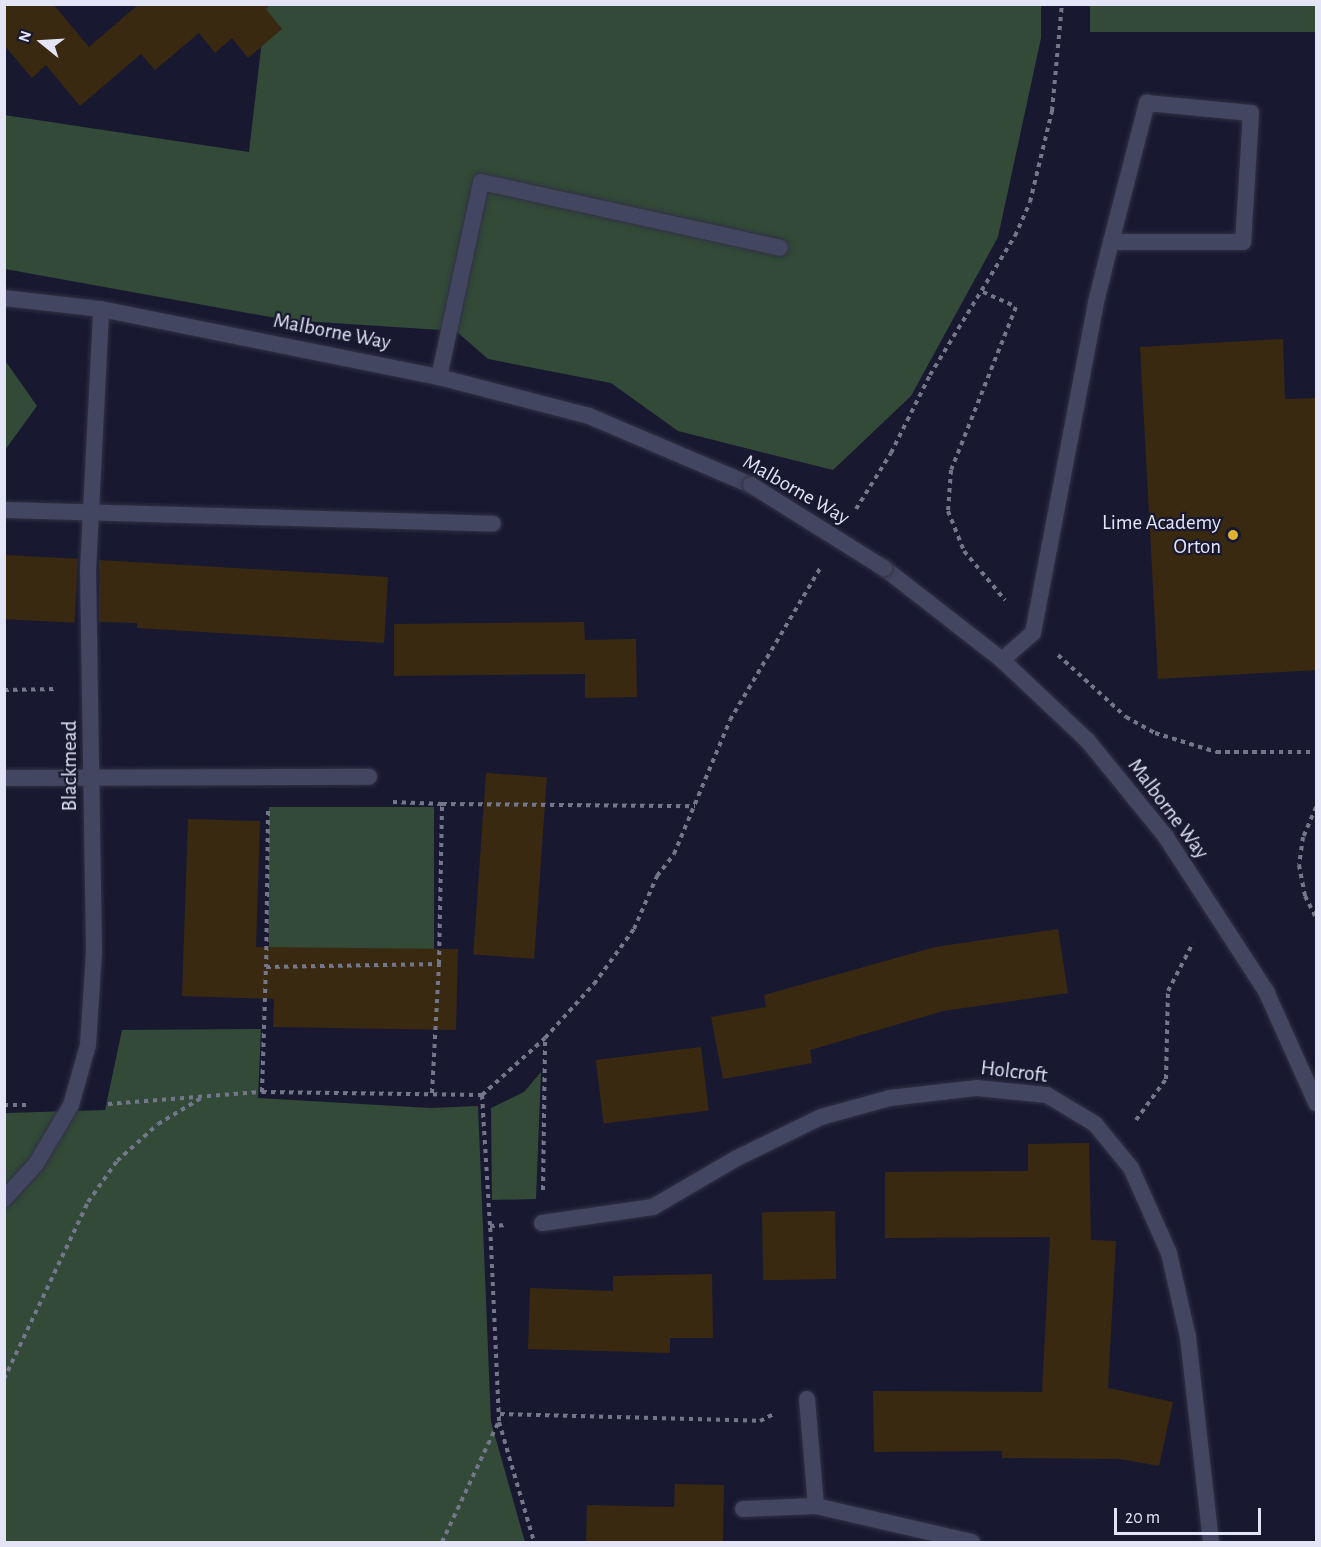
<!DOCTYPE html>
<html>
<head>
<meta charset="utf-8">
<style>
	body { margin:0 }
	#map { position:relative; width:1321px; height:1547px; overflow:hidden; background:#181931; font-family:"Alegreya Sans",sans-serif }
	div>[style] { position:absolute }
	.green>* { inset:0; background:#324a37; transform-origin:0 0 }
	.building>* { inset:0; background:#3a2911; transform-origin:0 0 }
	.path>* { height:4px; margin-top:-2px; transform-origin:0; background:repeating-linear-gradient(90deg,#74768a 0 4.5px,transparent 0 9px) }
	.roads { filter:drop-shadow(0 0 2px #313144) drop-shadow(0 0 2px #313144) }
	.service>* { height:16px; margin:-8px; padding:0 8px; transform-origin:8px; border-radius:8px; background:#434660 }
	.minor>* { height:16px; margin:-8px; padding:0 8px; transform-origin:8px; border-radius:8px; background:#434660 }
	.tertiary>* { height:16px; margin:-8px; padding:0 8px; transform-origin:8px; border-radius:8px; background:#434660 }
	.bridges { filter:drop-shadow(0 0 2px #313144) drop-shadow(0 0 2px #313144) }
	.tertiary-bridge>* { height:16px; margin:-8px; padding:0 8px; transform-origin:8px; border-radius:8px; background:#434660 }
	.dots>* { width:16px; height:16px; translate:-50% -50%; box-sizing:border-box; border:3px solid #181931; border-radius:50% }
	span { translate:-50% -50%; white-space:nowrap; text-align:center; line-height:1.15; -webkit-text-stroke:4.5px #181931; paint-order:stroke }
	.street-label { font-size:21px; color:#e3e5f6 }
	.poi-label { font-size:21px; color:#e3e5f6 }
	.right { translate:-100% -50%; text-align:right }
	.frame { position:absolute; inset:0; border:6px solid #e3e5f6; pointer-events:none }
	.north { position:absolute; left:12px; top:12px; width:60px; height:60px; -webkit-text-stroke:4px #181931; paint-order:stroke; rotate:288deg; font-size:16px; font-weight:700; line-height:24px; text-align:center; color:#e3e5f6 }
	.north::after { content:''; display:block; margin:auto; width:21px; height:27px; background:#e3e5f6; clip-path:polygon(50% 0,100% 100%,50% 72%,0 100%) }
	.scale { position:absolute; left:1114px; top:1508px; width:147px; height:27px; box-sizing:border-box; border:3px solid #e3e5f6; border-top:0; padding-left:8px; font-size:18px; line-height:21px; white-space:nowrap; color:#e3e5f6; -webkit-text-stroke:4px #181931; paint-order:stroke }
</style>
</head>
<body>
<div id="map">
	<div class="green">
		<div style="clip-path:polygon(266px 5px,1041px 5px,1041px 38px,998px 237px,911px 396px,833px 470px,678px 431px,611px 383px,488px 359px,456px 331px,287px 320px,5px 269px,4px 115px,249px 152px)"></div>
		<div style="left:1090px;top:5px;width:226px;height:27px"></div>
		<div style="clip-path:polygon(4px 359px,37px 406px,5px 450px,4px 450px)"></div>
		<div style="left:269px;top:807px;width:165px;height:149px"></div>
		<div style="clip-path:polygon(261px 1029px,258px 1098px,430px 1108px,478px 1106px,491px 1422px,525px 1542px,5px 1542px,5px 1113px,105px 1110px,122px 1030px)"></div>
		<div style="clip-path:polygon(541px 1072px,536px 1199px,492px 1200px,491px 1108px,524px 1092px)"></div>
	</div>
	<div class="building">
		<div style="clip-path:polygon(4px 4px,53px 4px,89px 47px,139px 4px,271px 4px,266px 9px,282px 29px,248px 58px,232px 38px,215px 53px,199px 33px,155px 70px,141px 54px,80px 106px,46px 65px,32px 78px,4px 45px)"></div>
		<div style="clip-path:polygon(1283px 339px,1285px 399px,1317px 398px,1317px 670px,1158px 679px,1140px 347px)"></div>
		<div style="left:4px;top:555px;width:74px;height:64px;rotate:3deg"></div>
		<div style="clip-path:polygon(99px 560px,388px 577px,384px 643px,137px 628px,137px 623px,99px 622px)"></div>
		<div style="clip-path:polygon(584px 622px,585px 640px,636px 639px,637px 697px,585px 698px,585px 674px,394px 676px,394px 624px)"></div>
		<div style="left:486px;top:773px;width:61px;height:182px;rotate:4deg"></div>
		<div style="clip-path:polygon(188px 819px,260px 821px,256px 947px,458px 949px,456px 1030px,273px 1027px,274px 999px,182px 996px)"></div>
		<div style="clip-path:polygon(1058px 929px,1068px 993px,943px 1011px,810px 1050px,812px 1063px,723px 1079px,711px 1017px,766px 1007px,764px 995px,935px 947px)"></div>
		<div style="left:701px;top:1047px;width:64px;height:106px;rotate:83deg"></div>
		<div style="clip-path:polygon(1089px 1143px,1091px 1240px,1116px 1241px,1108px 1388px,1173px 1402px,1159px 1466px,1120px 1459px,1002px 1458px,1002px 1451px,874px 1452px,873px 1391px,1042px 1392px,1050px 1237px,885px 1238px,885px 1172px,1028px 1171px,1028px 1144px)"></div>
		<div style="left:835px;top:1211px;width:68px;height:73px;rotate:89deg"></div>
		<div style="clip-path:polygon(712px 1274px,713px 1338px,670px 1338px,670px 1353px,528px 1349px,530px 1288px,613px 1291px,613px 1276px)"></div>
		<div style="clip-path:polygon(675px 1484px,724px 1485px,723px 1542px,586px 1542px,587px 1505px,674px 1507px)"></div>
	</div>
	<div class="path">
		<div style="left:983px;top:292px;width:36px;rotate:24deg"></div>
		<div style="left:1016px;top:307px;width:175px;rotate:111.7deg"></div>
		<div style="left:951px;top:470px;width:41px;rotate:94.2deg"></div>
		<div style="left:948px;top:511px;width:43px;rotate:68.2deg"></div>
		<div style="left:964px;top:551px;width:64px;rotate:50.1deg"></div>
		<div style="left:856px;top:509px;width:66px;rotate:-58deg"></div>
		<div style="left:891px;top:453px;width:87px;rotate:-63.4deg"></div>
		<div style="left:930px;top:375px;width:163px;rotate:-58.6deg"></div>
		<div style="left:1015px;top:236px;width:37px;rotate:-66deg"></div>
		<div style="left:1030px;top:202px;width:94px;rotate:-76.4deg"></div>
		<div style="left:1052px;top:111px;width:107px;rotate:-84.7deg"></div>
		<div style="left:1058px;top:655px;width:92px;rotate:42.4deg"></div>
		<div style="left:1126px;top:717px;width:33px;rotate:29deg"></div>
		<div style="left:1155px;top:733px;width:64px;rotate:17.3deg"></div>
		<div style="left:1216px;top:752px;width:100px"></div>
		<div style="left:4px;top:690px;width:52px;rotate:-1.1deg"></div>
		<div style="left:442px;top:804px;width:253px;rotate:0.5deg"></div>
		<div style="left:1316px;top:807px;width:33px;rotate:113deg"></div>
		<div style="left:1303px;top:837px;width:28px;rotate:98deg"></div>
		<div style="left:1299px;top:865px;width:32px;rotate:79deg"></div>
		<div style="left:1305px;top:896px;width:25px;rotate:63deg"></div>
		<div style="left:268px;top:811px;width:156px;rotate:90.7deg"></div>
		<div style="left:266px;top:967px;width:173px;rotate:-1deg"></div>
		<div style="left:439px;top:964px;width:160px;rotate:-88.9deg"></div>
		<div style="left:442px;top:804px;width:49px;rotate:-177.7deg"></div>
		<div style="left:262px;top:1092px;width:125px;rotate:-88.2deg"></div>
		<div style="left:432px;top:1093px;width:129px;rotate:-86.9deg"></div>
		<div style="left:482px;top:1095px;width:131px;rotate:86.5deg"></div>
		<div style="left:490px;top:1226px;width:18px;rotate:-3deg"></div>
		<div style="left:108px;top:1104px;width:154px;rotate:-4.5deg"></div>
		<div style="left:262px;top:1092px;width:220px;rotate:0.8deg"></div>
		<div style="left:482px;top:1095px;width:85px;rotate:-42.1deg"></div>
		<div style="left:545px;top:1038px;width:73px;rotate:-47.8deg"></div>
		<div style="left:594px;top:984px;width:68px;rotate:-54deg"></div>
		<div style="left:634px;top:929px;width:58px;rotate:-66.5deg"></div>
		<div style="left:657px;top:876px;width:28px;rotate:-52deg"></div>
		<div style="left:674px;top:854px;width:145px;rotate:-67.3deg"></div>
		<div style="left:730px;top:720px;width:178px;rotate:-59.3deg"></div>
		<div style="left:4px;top:1105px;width:27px"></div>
		<div style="left:1136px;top:1120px;width:51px;rotate:-53.8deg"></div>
		<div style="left:1166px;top:1079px;width:88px;rotate:-88.7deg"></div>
		<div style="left:1168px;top:991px;width:54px;rotate:-62.5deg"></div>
		<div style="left:543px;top:1190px;width:152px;rotate:-89.2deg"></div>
		<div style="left:4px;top:1379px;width:196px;rotate:-64.6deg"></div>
		<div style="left:88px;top:1202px;width:50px;rotate:-54.7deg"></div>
		<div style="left:117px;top:1161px;width:55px;rotate:-42.1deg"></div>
		<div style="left:158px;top:1124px;width:52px;rotate:-31deg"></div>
		<div style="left:500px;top:1414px;width:260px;rotate:1.5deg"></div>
		<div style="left:760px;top:1421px;width:16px;rotate:-27deg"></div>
		<div style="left:499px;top:1422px;width:125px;rotate:73.7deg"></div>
		<div style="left:442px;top:1542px;width:134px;rotate:-64.8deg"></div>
		<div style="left:499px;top:1421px;width:195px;rotate:-92.6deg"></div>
	</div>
	<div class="roads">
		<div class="service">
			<div style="left:439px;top:377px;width:199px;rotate:-77.8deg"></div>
			<div style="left:481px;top:182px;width:306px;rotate:12.4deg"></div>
			<div style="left:1002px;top:660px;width:41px;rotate:-41.1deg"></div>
			<div style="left:1033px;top:633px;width:337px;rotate:-79.2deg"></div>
			<div style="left:1096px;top:302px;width:62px;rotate:-76deg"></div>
			<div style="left:1111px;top:242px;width:144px;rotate:-75.5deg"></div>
			<div style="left:1147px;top:103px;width:104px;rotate:5.5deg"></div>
			<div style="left:1251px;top:113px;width:129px;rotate:93.5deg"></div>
			<div style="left:1243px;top:242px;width:132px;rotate:180deg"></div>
			<div style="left:4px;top:778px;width:365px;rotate:-0.2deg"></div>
		</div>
		<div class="minor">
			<div style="left:4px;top:510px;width:489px;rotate:1.6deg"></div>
			<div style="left:4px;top:1199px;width:47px;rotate:-47.6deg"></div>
			<div style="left:36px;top:1164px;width:69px;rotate:-59.3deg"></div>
			<div style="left:71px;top:1105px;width:62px;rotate:-74.2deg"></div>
			<div style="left:88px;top:1045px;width:94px;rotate:-86.3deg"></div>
			<div style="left:94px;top:951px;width:381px;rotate:-90.9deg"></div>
			<div style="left:88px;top:570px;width:261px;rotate:-87.1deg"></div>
			<div style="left:542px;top:1223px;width:112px;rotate:-8.2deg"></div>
			<div style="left:653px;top:1207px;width:95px;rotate:-30.3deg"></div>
			<div style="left:735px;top:1159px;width:96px;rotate:-26deg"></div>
			<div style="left:821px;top:1117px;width:72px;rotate:-15.4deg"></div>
			<div style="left:890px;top:1098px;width:88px;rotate:-6.6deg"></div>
			<div style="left:977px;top:1088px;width:70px;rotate:5.7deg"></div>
			<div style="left:1047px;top:1095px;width:56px;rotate:31.1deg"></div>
			<div style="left:1095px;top:1124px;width:57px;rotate:50.7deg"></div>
			<div style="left:1131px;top:1168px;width:93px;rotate:65.9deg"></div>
			<div style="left:1169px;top:1253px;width:86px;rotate:77.3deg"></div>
			<div style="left:1188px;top:1337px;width:206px;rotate:83.6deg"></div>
			<div style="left:807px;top:1399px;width:107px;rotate:85.2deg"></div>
			<div style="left:743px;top:1509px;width:73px;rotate:-2.4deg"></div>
			<div style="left:816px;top:1506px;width:160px;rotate:13deg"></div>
		</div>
		<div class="tertiary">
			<div style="left:4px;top:298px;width:98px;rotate:6.5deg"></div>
			<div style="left:101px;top:309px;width:345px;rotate:11.4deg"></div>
			<div style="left:439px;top:377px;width:155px;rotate:14.6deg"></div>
			<div style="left:589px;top:416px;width:176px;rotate:23.1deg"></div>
			<div style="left:884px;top:568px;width:150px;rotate:37.9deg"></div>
			<div style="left:1002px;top:660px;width:117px;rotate:43.3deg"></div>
			<div style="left:1087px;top:740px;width:125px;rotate:50.8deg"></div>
			<div style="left:1166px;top:837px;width:184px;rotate:57deg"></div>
			<div style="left:1266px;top:991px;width:123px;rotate:65.9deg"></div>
		</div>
	</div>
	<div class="bridges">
		<div class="tertiary-bridge">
			<div style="left:751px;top:485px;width:157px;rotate:32deg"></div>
		</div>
	</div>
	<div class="dots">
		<div style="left:1233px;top:535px;background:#deb133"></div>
	</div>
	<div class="street-label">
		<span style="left:332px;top:332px;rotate:11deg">Malborne Way</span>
		<span style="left:796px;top:490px;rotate:30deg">Malborne Way</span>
		<span style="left:70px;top:766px;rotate:-90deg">Blackmead</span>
		<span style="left:1168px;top:809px;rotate:53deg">Malborne Way</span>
		<span style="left:1014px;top:1072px;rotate:7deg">Holcroft</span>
	</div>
	<div class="poi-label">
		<span class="right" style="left:1221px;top:535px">Lime Academy<br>Orton</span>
	</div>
	<div class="frame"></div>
	<div class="north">N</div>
	<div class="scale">20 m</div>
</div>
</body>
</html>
